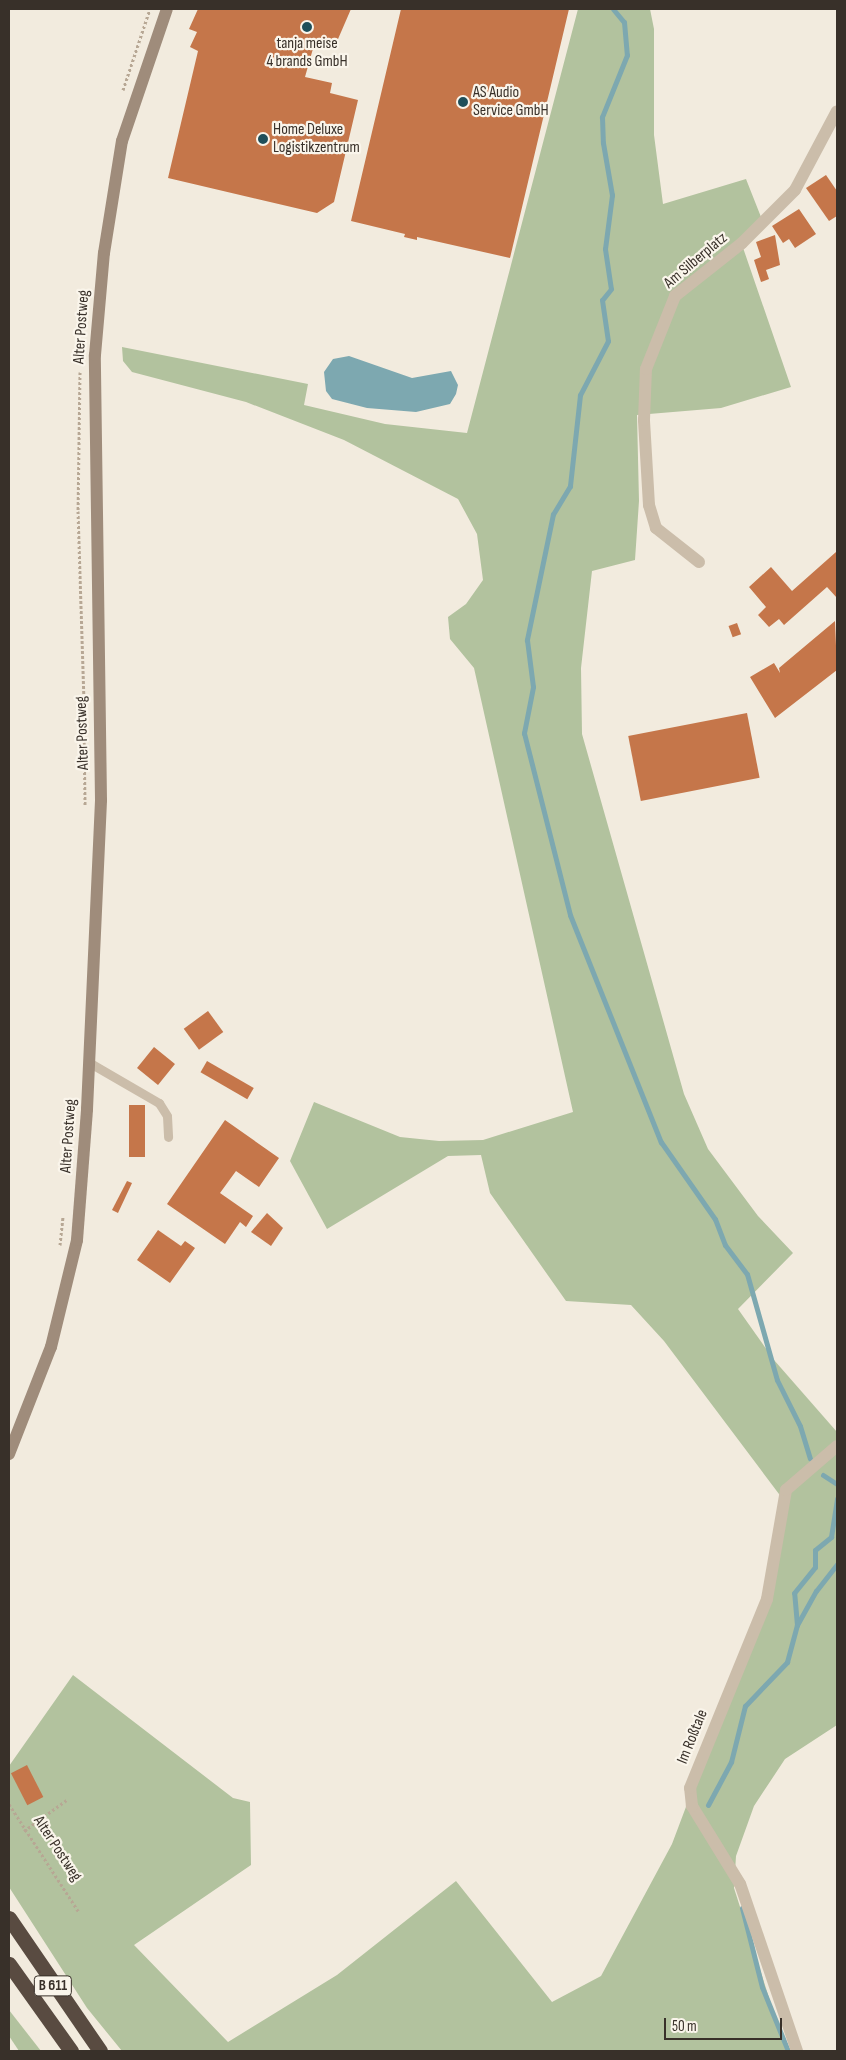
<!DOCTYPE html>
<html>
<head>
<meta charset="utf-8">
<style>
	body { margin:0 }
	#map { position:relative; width:846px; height:2060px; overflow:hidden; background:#f2ebde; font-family:"Sofia Sans Condensed",sans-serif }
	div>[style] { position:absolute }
	.green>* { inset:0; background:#b2c29e }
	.water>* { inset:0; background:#7da8b0 }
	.stream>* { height:5px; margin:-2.5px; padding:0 2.5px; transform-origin:2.5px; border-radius:2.5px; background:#7da8b0 }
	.building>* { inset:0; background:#c5764a; transform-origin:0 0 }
	.path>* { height:3px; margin-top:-1.5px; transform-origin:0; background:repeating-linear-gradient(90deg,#b7a794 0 2.5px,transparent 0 5px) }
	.lane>* { height:9px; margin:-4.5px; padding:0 4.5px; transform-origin:4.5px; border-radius:4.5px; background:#cbbdaa }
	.street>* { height:12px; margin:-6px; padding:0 6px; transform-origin:6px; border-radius:6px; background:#cbbdaa }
	.secondary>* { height:12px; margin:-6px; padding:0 6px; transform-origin:6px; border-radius:6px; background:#9f8c7b }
	.highway>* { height:15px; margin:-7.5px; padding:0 7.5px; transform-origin:7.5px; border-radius:7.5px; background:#594b41 }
	.dots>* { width:14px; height:14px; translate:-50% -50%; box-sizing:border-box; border:2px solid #faf5eb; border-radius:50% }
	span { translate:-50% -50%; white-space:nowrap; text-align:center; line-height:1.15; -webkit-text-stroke:4.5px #faf5eb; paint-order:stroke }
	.shield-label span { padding:1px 4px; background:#faf5eb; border:1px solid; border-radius:4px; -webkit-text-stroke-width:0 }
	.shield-label { font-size:15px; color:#383029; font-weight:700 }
	.poi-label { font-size:16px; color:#383029 }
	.left { translate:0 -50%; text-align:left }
	.street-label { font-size:16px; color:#383029 }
	.frame { position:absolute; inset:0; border:10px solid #383029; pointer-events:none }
	.scale { position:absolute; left:664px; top:2018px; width:118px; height:22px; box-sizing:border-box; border:2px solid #383029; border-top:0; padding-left:6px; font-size:15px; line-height:18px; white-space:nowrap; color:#383029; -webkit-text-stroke:4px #faf5eb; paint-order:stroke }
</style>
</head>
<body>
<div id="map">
	<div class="green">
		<div style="clip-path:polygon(578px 9px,650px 9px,654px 29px,654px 135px,663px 204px,746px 179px,761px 217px,740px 239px,791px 387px,721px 408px,637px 415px,639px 501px,635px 560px,592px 571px,581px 668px,582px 734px,684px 1094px,708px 1149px,758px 1216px,793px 1253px,738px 1309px,774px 1360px,837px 1432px,837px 1725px,785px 1759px,754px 1806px,736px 1856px,734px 1888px,786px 2051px,122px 2051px,87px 2008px,9px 1887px,9px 1766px,73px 1675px,233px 1798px,250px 1802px,251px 1865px,134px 1945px,228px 2042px,337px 1975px,456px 1881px,552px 2002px,601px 1976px,672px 1844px,765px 1597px,782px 1498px,664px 1341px,631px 1305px,566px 1301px,490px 1193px,481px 1155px,448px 1156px,327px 1229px,290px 1161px,314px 1102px,400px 1137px,439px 1141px,483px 1140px,573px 1112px,474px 668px,450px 639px,448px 617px,466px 604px,483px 580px,477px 534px,458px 499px,344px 440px,246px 402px,132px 372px,123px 361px,122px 347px,308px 384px,304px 405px,385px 424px,467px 433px)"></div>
		<div style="clip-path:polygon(9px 2010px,41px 2051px,19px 2051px,9px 2036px)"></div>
	</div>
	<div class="water">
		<div style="clip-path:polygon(349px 356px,412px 378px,451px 371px,458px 385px,456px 394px,450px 404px,416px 412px,367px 408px,332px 399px,326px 391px,324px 372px,333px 359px)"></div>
	</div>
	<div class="stream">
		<div style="left:613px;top:9px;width:17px;rotate:50deg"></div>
		<div style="left:624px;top:22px;width:33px;rotate:85deg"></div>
		<div style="left:627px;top:55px;width:67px;rotate:112deg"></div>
		<div style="left:602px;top:117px;width:26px;rotate:88deg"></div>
		<div style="left:603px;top:143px;width:53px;rotate:80.2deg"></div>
		<div style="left:612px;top:195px;width:54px;rotate:97.4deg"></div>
		<div style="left:605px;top:249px;width:40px;rotate:81.5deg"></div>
		<div style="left:611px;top:289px;width:14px;rotate:129deg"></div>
		<div style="left:602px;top:300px;width:41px;rotate:81.7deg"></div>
		<div style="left:608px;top:341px;width:61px;rotate:117.4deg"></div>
		<div style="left:580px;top:395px;width:92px;rotate:96.3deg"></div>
		<div style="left:570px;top:486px;width:33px;rotate:121deg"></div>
		<div style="left:553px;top:514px;width:129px;rotate:101.7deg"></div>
		<div style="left:527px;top:640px;width:47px;rotate:82.7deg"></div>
		<div style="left:533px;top:687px;width:47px;rotate:101.1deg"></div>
		<div style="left:524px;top:733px;width:188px;rotate:75.8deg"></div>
		<div style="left:570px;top:915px;width:245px;rotate:68.2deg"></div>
		<div style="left:661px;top:1142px;width:94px;rotate:55deg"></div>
		<div style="left:715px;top:1219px;width:28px;rotate:69deg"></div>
		<div style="left:725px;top:1245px;width:36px;rotate:53deg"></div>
		<div style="left:747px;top:1274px;width:110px;rotate:74.2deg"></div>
		<div style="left:777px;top:1380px;width:51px;rotate:63.4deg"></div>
		<div style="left:800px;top:1426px;width:34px;rotate:73deg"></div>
		<div style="left:823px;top:1475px;width:17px;rotate:33deg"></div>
		<div style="left:797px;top:1625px;width:32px;rotate:-95deg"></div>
		<div style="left:794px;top:1593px;width:33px;rotate:-51deg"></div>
		<div style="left:815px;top:1567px;width:17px;rotate:-90deg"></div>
		<div style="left:815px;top:1550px;width:21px;rotate:-39deg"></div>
		<div style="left:831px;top:1537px;width:39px;rotate:-81deg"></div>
		<div style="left:708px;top:1805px;width:49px;rotate:-61.9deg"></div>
		<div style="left:731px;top:1762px;width:58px;rotate:-76deg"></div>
		<div style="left:745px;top:1706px;width:61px;rotate:-46.3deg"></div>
		<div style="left:787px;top:1662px;width:38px;rotate:-75deg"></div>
		<div style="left:797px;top:1625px;width:39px;rotate:-61deg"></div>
		<div style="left:816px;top:1591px;width:34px;rotate:-52deg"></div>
		<div style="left:742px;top:1908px;width:81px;rotate:75.8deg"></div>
		<div style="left:762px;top:1987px;width:69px;rotate:67.9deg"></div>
	</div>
	<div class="building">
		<div style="clip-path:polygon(198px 9px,351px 9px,335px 46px,314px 45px,305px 77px,332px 83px,330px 93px,358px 100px,334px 202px,317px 213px,168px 178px,198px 51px,190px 47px,197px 32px,189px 29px)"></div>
		<div style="clip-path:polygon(401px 9px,569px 9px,510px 258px,417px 237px,417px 240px,404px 237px,405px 234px,351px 221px)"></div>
		<div style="clip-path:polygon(826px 175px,837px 191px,837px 216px,829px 221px,806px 188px)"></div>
		<div style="clip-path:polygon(799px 209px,816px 234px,795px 248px,789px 239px,783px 243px,772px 226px)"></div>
		<div style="clip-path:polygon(775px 235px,780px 265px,766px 270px,769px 279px,761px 282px,754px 260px,761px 257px,756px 242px)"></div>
		<div style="clip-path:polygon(836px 552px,837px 598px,827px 587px,784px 625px,779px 619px,769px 627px,758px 615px,766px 607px,749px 587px,771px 567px,792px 591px)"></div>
		<div style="clip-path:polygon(835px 621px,837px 670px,775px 718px,750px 677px,774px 663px,780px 673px,779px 668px)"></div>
		<div style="left:737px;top:623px;width:12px;height:9px;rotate:70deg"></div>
		<div style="left:747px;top:713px;width:66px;height:121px;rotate:79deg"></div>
		<div style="left:208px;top:1011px;width:26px;height:30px;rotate:54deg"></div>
		<div style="left:154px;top:1047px;width:27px;height:27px;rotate:39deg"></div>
		<div style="left:207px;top:1061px;width:54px;height:13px;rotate:30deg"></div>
		<div style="left:129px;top:1105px;width:16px;height:52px"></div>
		<div style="clip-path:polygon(225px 1120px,279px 1158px,259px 1187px,236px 1171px,220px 1193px,253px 1216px,246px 1227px,240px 1222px,225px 1244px,167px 1204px)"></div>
		<div style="clip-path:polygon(127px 1181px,132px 1183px,118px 1213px,112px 1210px)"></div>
		<div style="clip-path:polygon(267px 1213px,283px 1228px,271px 1246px,251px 1232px)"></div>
		<div style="clip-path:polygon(158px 1230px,181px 1246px,185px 1241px,195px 1248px,170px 1283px,137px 1260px)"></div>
		<div style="left:27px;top:1765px;width:36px;height:18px;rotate:63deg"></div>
	</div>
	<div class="path">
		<div style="left:123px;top:90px;width:85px;rotate:-71.6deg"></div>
		<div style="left:80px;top:372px;width:139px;rotate:90.8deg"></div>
		<div style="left:78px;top:511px;width:190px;rotate:88.2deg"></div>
		<div style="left:84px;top:732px;width:74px;rotate:89.2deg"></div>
		<div style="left:60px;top:1245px;width:29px;rotate:-84deg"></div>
		<div style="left:9px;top:1804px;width:129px;rotate:57.1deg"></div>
		<div style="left:24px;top:1831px;width:54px;rotate:-36deg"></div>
	</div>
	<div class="lane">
		<div style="left:90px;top:1063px;width:80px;rotate:30.1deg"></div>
		<div style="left:159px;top:1103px;width:15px;rotate:58deg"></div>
		<div style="left:167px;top:1116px;width:21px;rotate:87deg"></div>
	</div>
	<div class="street">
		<div style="left:699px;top:562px;width:55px;rotate:-141.7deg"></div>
		<div style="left:656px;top:528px;width:24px;rotate:-107deg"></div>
		<div style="left:649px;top:505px;width:85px;rotate:-93.4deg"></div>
		<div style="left:644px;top:420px;width:51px;rotate:-87.8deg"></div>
		<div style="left:646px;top:369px;width:79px;rotate:-68.3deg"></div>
		<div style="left:675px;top:296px;width:85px;rotate:-38.3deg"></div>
		<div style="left:742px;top:243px;width:75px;rotate:-45deg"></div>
		<div style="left:795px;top:190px;width:89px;rotate:-62deg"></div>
		<div style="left:797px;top:2051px;width:176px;rotate:-108.8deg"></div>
		<div style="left:740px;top:1884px;width:92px;rotate:-121.6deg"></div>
		<div style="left:692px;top:1806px;width:18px;rotate:-96deg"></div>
		<div style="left:690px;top:1788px;width:204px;rotate:-67.8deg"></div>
		<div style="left:767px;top:1599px;width:111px;rotate:-80.1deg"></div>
		<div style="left:786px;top:1490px;width:67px;rotate:-40.8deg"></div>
	</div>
	<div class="secondary">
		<div style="left:9px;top:1454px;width:115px;rotate:-68.6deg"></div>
		<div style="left:51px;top:1347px;width:110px;rotate:-76.3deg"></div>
		<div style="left:77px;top:1240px;width:131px;rotate:-85.6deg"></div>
		<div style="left:87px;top:1109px;width:309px;rotate:-87.4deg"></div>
		<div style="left:101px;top:800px;width:445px;rotate:-90.8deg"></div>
		<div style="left:95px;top:355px;width:102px;rotate:-85deg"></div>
		<div style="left:104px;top:253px;width:113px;rotate:-80.9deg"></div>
		<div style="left:122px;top:141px;width:139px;rotate:-71.2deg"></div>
	</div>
	<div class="highway">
		<div style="left:9px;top:1918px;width:161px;rotate:55.6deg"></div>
		<div style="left:9px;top:1964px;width:107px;rotate:54.5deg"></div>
	</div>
	<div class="dots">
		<div style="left:307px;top:27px;background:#1f4f5a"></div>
		<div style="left:463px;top:102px;background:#1f4f5a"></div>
		<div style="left:263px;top:139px;background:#1f4f5a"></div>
	</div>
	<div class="shield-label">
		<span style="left:53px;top:1986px">B 611</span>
	</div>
	<div class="poi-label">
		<span style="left:307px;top:53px">tanja meise<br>4 brands GmbH</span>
		<span class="left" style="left:473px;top:102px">AS Audio<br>Service GmbH</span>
		<span class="left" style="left:273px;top:139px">Home Deluxe<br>Logistikzentrum</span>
	</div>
	<div class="street-label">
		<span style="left:696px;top:261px;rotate:-40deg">Am Silberplatz</span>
		<span style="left:82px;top:327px;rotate:-86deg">Alter Postweg</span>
		<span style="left:83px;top:733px;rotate:-92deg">Alter Postweg</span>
		<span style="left:69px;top:1136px;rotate:-86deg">Alter Postweg</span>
		<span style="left:693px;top:1737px;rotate:-68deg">Im Roßtale</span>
		<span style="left:57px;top:1849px;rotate:57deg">Alter Postweg</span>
	</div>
	<div class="frame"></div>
	<div class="scale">50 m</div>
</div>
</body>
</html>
